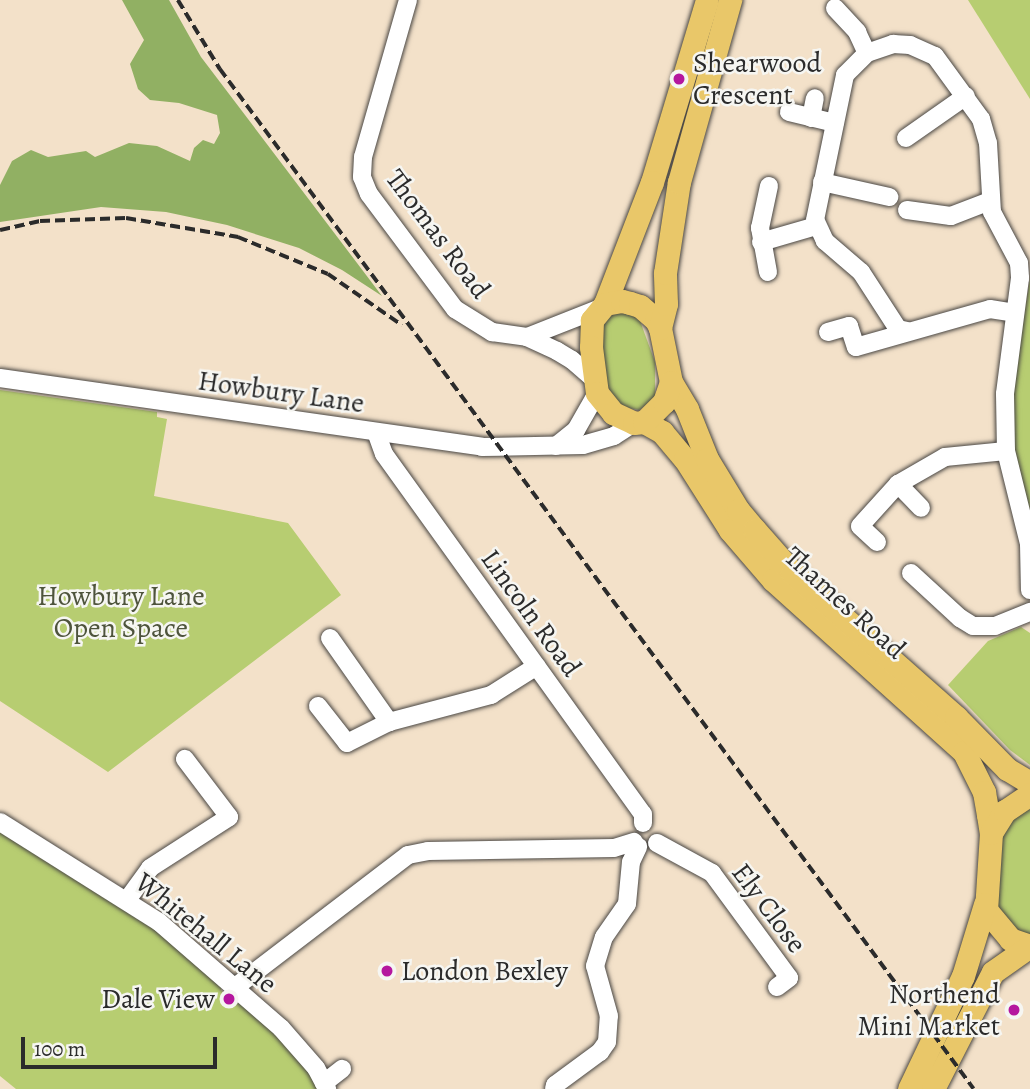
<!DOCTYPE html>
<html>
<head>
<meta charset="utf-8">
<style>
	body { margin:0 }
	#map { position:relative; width:1030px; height:1089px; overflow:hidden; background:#f3e1c9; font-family:Alegreya,serif }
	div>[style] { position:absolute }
	.green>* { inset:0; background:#b7cd71 }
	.forest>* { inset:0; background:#91b063 }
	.roads { filter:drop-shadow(0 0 2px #494643) drop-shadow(0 0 2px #494643) }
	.minor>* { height:18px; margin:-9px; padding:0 9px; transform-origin:9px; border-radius:9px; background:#fff }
	.major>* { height:23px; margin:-11.5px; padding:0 11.5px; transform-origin:11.5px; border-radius:11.5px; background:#e9c769 }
	.rail>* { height:3.5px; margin-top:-1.75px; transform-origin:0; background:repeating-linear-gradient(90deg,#2b2b2b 0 10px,transparent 0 15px) }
	.dots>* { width:19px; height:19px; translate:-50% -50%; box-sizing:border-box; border:4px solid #f6f6f2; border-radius:50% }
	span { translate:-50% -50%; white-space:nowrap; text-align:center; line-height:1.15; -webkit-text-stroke:5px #f6f6f2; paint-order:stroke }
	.poi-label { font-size:28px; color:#2b2b2b }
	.left { translate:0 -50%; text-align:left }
	.right { translate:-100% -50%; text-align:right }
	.street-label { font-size:28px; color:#2b2b2b }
	.park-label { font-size:28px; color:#4e543c }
	.scale { position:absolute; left:21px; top:1037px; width:196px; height:32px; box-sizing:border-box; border:4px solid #2b2b2b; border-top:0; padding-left:9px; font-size:21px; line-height:24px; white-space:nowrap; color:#2b2b2b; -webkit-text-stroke:5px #f6f6f2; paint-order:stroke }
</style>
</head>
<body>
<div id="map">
	<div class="green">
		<div style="clip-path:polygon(968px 0,1030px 0,1030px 99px)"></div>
		<div style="clip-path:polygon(1030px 278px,1030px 515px,1015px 452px,1012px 389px)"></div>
		<div style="clip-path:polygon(619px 310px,639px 318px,655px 362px,655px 399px,639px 410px,623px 407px,610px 394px,606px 379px,600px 327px,609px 314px)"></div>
		<div style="clip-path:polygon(0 390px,157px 412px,157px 417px,167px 419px,154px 496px,288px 523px,341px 595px,108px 772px,0 701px)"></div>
		<div style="clip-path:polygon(1021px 627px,1030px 633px,1030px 765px,1010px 750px,948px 685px,988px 641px)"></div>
		<div style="clip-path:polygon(1030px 802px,1030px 938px,1017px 933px,997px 910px,1001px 835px,1005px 825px)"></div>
		<div style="clip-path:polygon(0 830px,128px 908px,184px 951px,221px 986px,221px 990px,227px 996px,232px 995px,305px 1061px,321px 1089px,16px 1089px,0 1076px)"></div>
	</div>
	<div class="forest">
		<div style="clip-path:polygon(122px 0,169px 0,201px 57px,382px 296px,342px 270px,299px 248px,227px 225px,166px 212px,101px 207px,0 222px,0 185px,12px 161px,31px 150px,48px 157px,86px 151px,95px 157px,129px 143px,157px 146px,190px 161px,194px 148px,203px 140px,214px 144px,220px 133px,217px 115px,179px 103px,150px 100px,138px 89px,130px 64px,144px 40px)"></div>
	</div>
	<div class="roads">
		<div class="minor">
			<div style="left:408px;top:0;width:163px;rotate:106deg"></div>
			<div style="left:363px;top:157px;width:20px;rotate:93deg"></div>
			<div style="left:362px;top:177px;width:18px;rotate:68deg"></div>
			<div style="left:369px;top:194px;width:144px;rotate:53.2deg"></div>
			<div style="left:455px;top:309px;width:44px;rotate:31.9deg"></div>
			<div style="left:492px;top:332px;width:35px;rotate:8deg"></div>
			<div style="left:527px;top:337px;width:33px;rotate:25deg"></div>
			<div style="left:557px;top:351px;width:17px;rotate:31deg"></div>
			<div style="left:572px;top:360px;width:30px;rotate:41deg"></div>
			<div style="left:835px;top:8px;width:33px;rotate:47deg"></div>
			<div style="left:857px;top:32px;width:23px;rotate:65deg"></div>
			<div style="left:789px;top:112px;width:47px;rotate:13.4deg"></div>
			<div style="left:811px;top:118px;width:20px;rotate:-79deg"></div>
			<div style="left:906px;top:138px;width:73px;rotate:-35deg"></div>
			<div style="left:822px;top:182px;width:69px;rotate:12.6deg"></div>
			<div style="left:907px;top:210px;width:44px;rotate:7.8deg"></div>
			<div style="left:951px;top:216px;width:42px;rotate:-21deg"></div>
			<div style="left:761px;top:242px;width:57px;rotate:-16.2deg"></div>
			<div style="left:768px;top:272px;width:45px;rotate:-100.3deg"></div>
			<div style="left:760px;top:228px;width:43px;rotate:-77.9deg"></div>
			<div style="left:907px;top:331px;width:9px;rotate:-167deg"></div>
			<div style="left:898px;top:329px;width:68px;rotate:-123deg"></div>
			<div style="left:861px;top:272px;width:48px;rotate:-139.3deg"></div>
			<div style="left:825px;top:241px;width:23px;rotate:-115deg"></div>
			<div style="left:815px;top:220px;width:148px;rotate:-78.3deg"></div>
			<div style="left:845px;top:75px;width:31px;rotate:-45deg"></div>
			<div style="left:867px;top:53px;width:28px;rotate:-19deg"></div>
			<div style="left:893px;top:44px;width:17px;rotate:3deg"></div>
			<div style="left:910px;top:45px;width:27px;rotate:24deg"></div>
			<div style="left:935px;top:56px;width:78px;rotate:53.9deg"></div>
			<div style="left:981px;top:119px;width:25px;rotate:74deg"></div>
			<div style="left:988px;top:143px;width:69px;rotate:86.7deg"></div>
			<div style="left:992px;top:212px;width:58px;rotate:62.1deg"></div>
			<div style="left:1019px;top:263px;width:15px;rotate:86deg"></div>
			<div style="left:1020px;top:278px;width:117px;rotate:97.4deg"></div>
			<div style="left:1005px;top:394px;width:57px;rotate:89deg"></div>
			<div style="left:1006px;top:451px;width:96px;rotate:76.1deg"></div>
			<div style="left:1029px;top:544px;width:46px;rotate:88.8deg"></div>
			<div style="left:828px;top:332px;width:22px;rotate:-16deg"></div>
			<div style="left:849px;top:326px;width:22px;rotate:72deg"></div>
			<div style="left:856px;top:347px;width:139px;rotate:-15.8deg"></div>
			<div style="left:990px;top:309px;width:25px;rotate:9deg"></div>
			<div style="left:527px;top:337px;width:76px;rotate:-21.5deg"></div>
			<div style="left:0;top:378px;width:487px;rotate:8.1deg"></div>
			<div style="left:482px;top:447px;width:101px;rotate:-1.1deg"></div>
			<div style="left:583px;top:445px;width:32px;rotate:-16deg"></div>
			<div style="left:614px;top:436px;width:24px;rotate:-33deg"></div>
			<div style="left:376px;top:432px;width:23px;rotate:70deg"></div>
			<div style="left:384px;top:454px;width:443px;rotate:54.3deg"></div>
			<div style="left:643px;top:814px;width:9px;rotate:90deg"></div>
			<div style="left:556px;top:446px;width:26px;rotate:-39deg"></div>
			<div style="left:576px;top:430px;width:43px;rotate:-60.4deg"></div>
			<div style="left:898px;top:484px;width:33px;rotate:46deg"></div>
			<div style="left:877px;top:542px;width:23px;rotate:-137deg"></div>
			<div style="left:860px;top:526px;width:57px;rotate:-47.9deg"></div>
			<div style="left:898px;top:484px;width:54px;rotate:-29.9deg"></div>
			<div style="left:945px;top:457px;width:61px;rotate:-5.6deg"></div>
			<div style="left:911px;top:573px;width:67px;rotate:42.6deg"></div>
			<div style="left:960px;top:618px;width:15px;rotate:32deg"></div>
			<div style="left:973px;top:626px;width:22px"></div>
			<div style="left:995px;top:626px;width:38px;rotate:-22deg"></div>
			<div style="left:330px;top:638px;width:103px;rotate:54.9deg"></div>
			<div style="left:318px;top:706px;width:47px;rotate:51.9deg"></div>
			<div style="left:347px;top:743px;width:47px;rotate:-26.6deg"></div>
			<div style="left:389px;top:722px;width:106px;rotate:-14.8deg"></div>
			<div style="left:491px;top:695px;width:54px;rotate:-32.2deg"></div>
			<div style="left:0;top:822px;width:188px;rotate:32.2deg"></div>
			<div style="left:159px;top:922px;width:162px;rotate:41deg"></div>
			<div style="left:281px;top:1028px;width:53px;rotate:48.8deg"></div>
			<div style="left:316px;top:1068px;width:24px;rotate:62deg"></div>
			<div style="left:657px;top:843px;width:63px;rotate:28.6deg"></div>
			<div style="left:712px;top:873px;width:130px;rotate:53.7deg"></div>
			<div style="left:789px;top:978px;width:15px;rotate:143deg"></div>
			<div style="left:127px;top:900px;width:39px;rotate:-54deg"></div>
			<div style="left:150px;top:868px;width:94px;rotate:-32.8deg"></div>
			<div style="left:229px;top:817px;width:73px;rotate:-127.2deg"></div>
			<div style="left:234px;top:988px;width:219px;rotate:-37.4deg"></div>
			<div style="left:408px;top:855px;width:20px;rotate:-11deg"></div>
			<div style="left:428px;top:851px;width:186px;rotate:-0.9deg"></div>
			<div style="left:614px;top:848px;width:21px;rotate:-17deg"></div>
			<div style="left:324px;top:1083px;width:23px;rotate:-38deg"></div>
			<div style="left:554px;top:1089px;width:4px;rotate:-76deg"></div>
			<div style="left:555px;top:1085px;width:56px;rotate:-36.3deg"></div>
			<div style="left:600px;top:1052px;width:12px;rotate:-55deg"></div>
			<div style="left:607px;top:1042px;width:26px;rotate:-86deg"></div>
			<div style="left:609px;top:1016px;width:52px;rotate:-105.6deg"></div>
			<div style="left:595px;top:966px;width:30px;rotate:-73deg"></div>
			<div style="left:604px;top:937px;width:40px;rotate:-55.1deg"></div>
			<div style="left:627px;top:904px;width:42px;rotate:-84.6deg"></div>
			<div style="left:631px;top:862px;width:17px;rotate:-65deg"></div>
		</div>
		<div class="major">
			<div style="left:707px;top:0;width:190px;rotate:106.8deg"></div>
			<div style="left:652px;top:182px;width:131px;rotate:111.1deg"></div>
			<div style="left:605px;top:304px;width:21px;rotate:129deg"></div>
			<div style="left:592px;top:320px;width:27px;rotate:92deg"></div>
			<div style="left:591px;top:347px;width:46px;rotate:82.6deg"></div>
			<div style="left:597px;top:393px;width:26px;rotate:51deg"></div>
			<div style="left:613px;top:413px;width:23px;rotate:25deg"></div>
			<div style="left:634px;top:423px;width:10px;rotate:-6deg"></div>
			<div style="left:644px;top:422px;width:21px;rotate:29deg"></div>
			<div style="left:662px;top:432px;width:35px;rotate:50deg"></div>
			<div style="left:685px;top:459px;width:84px;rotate:57.6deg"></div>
			<div style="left:730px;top:530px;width:66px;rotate:49.3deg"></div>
			<div style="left:773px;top:580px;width:257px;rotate:42deg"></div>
			<div style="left:964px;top:752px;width:45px;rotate:63.4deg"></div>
			<div style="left:984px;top:792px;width:23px;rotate:80deg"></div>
			<div style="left:988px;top:815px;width:18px;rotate:81deg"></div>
			<div style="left:991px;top:833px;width:77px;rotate:93.7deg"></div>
			<div style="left:986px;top:910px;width:38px;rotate:50deg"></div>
			<div style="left:1010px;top:939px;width:21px;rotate:19deg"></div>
			<div style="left:605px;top:304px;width:17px;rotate:-10deg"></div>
			<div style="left:622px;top:301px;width:8px;rotate:14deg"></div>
			<div style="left:630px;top:303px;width:10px;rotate:17deg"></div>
			<div style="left:640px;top:306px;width:21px;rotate:41deg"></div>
			<div style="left:656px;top:320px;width:9px;rotate:63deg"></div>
			<div style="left:660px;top:328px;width:55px;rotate:78.5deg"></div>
			<div style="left:671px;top:382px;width:31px;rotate:59deg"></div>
			<div style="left:687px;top:409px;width:54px;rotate:68.2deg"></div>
			<div style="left:707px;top:459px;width:60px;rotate:58.7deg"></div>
			<div style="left:738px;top:510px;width:26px;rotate:50deg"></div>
			<div style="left:755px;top:530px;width:56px;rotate:48.6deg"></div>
			<div style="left:792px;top:572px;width:219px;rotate:41.5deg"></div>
			<div style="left:956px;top:717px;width:73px;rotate:45.6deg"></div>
			<div style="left:1007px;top:769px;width:27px;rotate:31deg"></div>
			<div style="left:660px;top:328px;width:25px;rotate:-76deg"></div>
			<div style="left:666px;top:304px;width:31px;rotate:-92deg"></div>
			<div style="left:665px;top:273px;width:92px;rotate:-81.3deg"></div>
			<div style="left:679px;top:182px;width:189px;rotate:-74.3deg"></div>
			<div style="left:644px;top:422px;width:28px;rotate:-45deg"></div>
			<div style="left:664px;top:402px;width:21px;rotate:-71deg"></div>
			<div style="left:991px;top:833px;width:26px;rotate:-58deg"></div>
			<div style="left:1005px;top:811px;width:30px;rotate:-34deg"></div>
			<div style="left:909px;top:1089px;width:125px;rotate:-64.5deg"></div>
			<div style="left:963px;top:976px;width:75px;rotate:-73deg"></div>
			<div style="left:933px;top:1089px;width:131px;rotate:-62.9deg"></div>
			<div style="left:993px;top:972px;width:45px;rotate:-35.1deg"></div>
		</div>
	</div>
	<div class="rail">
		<div style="left:178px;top:0;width:81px;rotate:58.7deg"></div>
		<div style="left:220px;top:69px;width:1268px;rotate:53.53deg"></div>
		<div style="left:0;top:230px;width:41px;rotate:-12.7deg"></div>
		<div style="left:40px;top:221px;width:86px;rotate:-2deg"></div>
		<div style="left:126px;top:218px;width:114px;rotate:9.6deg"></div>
		<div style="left:238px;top:237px;width:97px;rotate:22.3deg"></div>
		<div style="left:328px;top:274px;width:90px;rotate:34.6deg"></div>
	</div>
	<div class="dots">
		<div style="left:679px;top:79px;background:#b5179e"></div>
		<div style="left:387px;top:971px;background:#b5179e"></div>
		<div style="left:229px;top:999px;background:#b5179e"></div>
		<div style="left:1014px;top:1010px;background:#b5179e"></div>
	</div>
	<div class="poi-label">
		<span class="left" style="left:693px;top:79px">Shearwood<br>Crescent</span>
		<span class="left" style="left:401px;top:971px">London Bexley</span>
		<span class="right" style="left:1000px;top:1010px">Northend<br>Mini Market</span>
		<span class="right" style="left:215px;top:999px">Dale View</span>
	</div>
	<div class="street-label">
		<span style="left:438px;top:234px;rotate:53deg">Thomas Road</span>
		<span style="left:281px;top:392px;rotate:8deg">Howbury Lane</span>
		<span style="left:845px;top:603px;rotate:42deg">Thames Road</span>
		<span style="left:531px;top:613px;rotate:54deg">Lincoln Road</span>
		<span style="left:769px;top:908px;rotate:53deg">Ely Close</span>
		<span style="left:206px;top:933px;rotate:39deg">Whitehall Lane</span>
	</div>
	<div class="park-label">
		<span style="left:121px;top:612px">Howbury Lane<br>Open Space</span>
	</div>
	<div class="scale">100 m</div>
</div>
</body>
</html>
